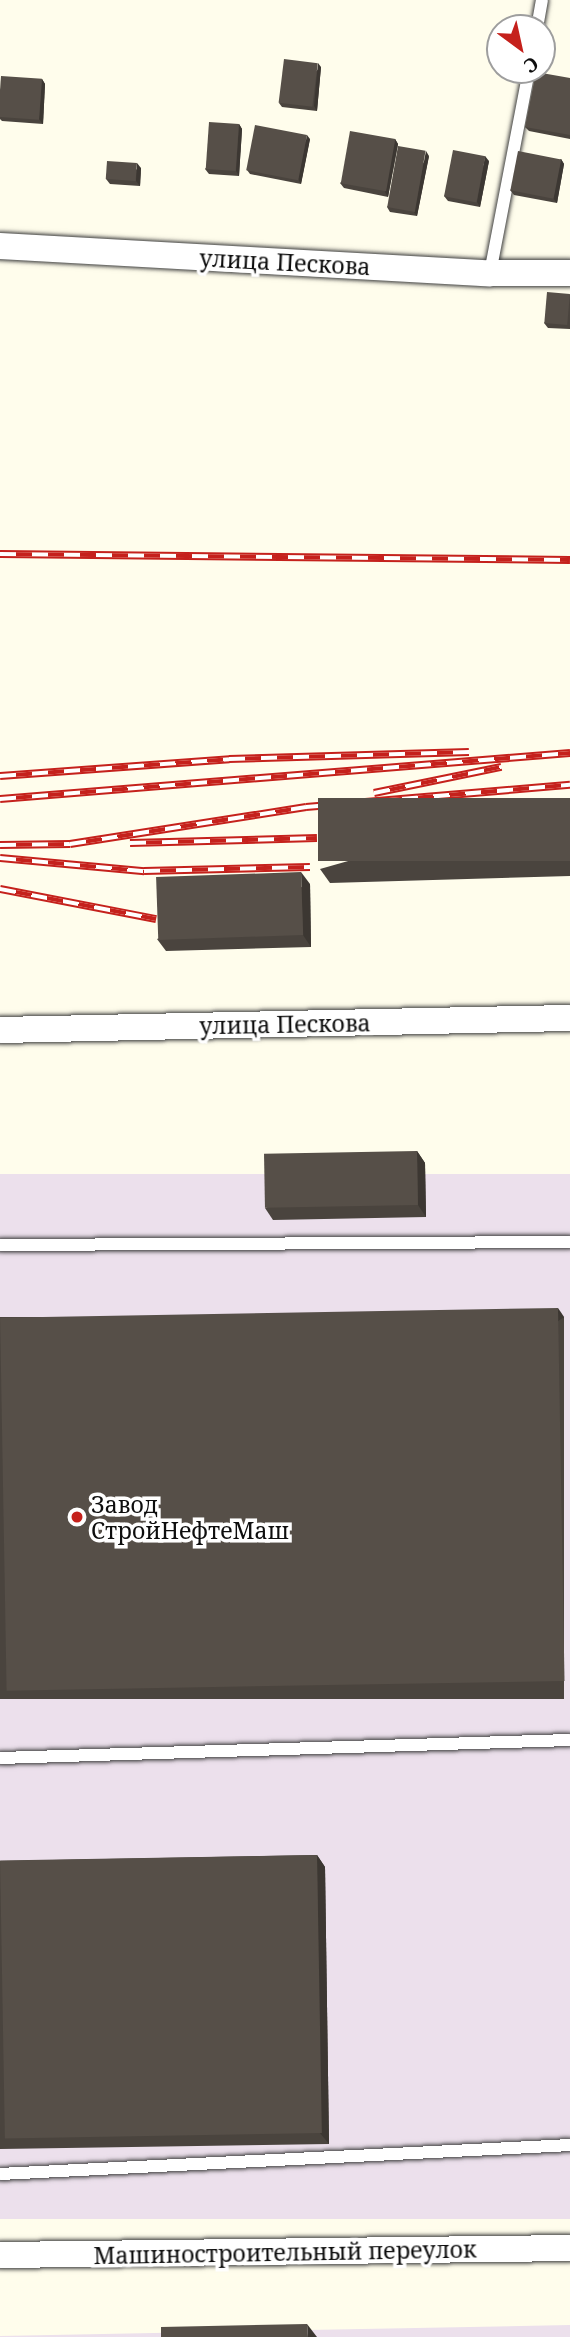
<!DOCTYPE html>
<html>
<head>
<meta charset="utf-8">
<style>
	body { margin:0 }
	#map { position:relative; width:570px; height:2337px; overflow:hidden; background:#fffdec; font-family:"Noto Serif",serif }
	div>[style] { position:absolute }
	.industrial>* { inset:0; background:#ece0ec; transform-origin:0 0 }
	.roads { filter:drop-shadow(0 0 2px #404040) drop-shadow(0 0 2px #404040) }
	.service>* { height:12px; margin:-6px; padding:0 6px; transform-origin:6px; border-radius:6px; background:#fff }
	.minor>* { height:26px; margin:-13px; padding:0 13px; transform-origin:13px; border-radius:13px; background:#fff }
	.rail>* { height:8px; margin-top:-4px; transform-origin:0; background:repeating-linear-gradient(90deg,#fff 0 16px,#c5211c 0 32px); box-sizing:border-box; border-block:2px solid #c5211c }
	.wall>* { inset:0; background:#4a443e; transform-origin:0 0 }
	.shaded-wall>* { inset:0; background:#3c3732; transform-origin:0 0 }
	.building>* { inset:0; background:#564f48; transform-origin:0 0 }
	.dots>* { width:19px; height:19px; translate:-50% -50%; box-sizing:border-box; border:4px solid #fff; border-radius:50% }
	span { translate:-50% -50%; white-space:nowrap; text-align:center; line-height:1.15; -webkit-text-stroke:7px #fff; paint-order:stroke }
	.street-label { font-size:23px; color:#0d0d0d }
	.poi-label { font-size:23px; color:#0d0d0d }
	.left { translate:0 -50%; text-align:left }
	.north { position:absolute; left:486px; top:14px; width:70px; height:70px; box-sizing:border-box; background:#fff; border:2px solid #9e9e9e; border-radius:50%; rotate:147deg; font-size:19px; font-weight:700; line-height:28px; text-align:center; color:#0d0d0d }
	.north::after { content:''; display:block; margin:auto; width:24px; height:32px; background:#c5211c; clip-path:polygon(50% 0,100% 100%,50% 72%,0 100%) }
</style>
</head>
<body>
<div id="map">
	<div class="industrial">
		<div style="left:570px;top:1174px;width:1045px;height:570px;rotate:90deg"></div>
		<div style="clip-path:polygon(570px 2325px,570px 2337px,0 2337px,0 2336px)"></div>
	</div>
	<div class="roads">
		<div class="service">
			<div style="left:537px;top:28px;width:28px;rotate:-80deg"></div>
			<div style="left:490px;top:273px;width:207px;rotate:-79.1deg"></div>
			<div style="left:0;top:1245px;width:570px;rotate:-0.3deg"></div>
			<div style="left:0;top:1758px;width:570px;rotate:-1.81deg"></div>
			<div style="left:0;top:2174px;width:571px;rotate:-2.91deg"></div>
		</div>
		<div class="minor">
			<div style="left:0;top:246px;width:491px;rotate:3.2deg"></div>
			<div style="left:490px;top:273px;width:80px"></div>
			<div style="left:0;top:1030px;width:570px;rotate:-1.21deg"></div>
			<div style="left:0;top:2255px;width:570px;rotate:-0.7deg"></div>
		</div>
	</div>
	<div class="rail">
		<div style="left:0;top:554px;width:570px;rotate:0.6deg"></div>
		<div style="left:0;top:776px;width:230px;rotate:-4.2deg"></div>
		<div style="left:229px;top:759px;width:240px;rotate:-1.7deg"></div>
		<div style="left:374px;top:793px;width:130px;rotate:-11.6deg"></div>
		<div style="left:0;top:799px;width:572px;rotate:-4.61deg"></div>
		<div style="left:130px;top:843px;width:187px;rotate:-1.5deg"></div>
		<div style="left:0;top:845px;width:70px;rotate:-0.8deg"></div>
		<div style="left:70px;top:844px;width:239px;rotate:-8.9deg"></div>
		<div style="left:306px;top:807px;width:265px;rotate:-4.8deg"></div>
		<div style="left:0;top:858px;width:145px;rotate:5.2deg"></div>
		<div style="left:144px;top:871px;width:166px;rotate:-1.4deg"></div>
		<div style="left:0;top:889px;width:159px;rotate:10.9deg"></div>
	</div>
	<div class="wall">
		<div style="clip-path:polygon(321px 67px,317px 111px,282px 107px,279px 103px)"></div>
		<div style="clip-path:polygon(570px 78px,570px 139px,529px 131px,525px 127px)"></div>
		<div style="clip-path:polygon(42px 79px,45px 84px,43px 124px,2px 121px,0 119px,0 97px)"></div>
		<div style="clip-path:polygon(239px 124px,242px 129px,239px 176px,209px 174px,205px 169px)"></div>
		<div style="clip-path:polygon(310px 139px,301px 184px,250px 174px,247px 170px)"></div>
		<div style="clip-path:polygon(395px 139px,398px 144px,388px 197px,344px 188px,340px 183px)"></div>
		<div style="clip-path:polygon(429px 156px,417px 216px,390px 212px,387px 207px)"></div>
		<div style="clip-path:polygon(561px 159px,564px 164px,557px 203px,514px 195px,510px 190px)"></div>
		<div style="clip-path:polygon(489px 161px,480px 207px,448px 201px,444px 196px)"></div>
		<div style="clip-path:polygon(141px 168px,140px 186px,110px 184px,106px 179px)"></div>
		<div style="clip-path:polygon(570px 294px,570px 329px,548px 328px,544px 323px)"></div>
		<div style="clip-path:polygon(570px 798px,570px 876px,330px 883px,320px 869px)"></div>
		<div style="clip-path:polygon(310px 884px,311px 947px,166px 951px,157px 939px)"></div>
		<div style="clip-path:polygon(417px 1151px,425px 1163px,426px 1217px,273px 1220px,265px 1208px)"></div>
		<div style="left:0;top:1317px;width:564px;height:382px"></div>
		<div style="clip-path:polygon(317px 1855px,325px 1867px,329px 2144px,0 2149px,0 1861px)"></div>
	</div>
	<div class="shaded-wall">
		<div style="clip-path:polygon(318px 63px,321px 67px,317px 111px,314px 106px)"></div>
		<div style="clip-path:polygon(42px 79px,45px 84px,43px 124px,39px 119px)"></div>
		<div style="clip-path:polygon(239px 124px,242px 129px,239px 176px,236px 171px)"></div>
		<div style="clip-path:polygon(307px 135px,310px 139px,301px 184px,298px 179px)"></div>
		<div style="clip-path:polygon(395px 139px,398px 144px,388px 197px,385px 192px)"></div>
		<div style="clip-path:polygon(426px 151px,429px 156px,417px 216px,414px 212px)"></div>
		<div style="clip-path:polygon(485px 156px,489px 161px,480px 207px,477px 202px)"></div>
		<div style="clip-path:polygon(561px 159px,564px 164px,557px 203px,553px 198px)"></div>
		<div style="clip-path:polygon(137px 163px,141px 168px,140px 186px,136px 181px)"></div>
		<div style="clip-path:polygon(301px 872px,310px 884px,311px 947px,303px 935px)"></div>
		<div style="clip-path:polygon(417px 1151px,425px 1163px,426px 1217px,418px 1205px)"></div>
		<div style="left:558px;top:1308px;width:11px;height:373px;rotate:56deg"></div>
		<div style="clip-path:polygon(317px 1855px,325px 1867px,329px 2144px,320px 2133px)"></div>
		<div style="clip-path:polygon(307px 2324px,317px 2337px,308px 2337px)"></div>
	</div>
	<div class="building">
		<div style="left:284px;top:59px;width:34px;height:44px;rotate:7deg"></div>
		<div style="clip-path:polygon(536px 72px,570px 78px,570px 135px,525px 127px)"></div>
		<div style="left:1px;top:76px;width:41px;height:41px;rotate:4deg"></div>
		<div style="left:209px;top:122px;width:30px;height:47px;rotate:4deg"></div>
		<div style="left:255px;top:125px;width:53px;height:46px;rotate:11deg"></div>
		<div style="left:350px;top:131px;width:46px;height:53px;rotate:10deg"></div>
		<div style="left:398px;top:146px;width:28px;height:62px;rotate:10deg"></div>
		<div style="left:453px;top:150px;width:33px;height:47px;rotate:11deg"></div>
		<div style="left:518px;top:151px;width:44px;height:40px;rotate:11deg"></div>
		<div style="left:107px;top:161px;width:30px;height:18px;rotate:4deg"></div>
		<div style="left:547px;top:292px;width:23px;height:31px;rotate:5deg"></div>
		<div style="left:570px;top:798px;width:63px;height:252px;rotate:90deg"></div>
		<div style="left:301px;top:872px;width:63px;height:145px;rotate:88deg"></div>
		<div style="left:417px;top:1151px;width:54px;height:153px;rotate:89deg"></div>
		<div style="left:558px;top:1308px;width:373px;height:558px;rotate:89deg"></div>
		<div style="left:317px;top:1855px;width:278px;height:317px;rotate:89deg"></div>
		<div style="clip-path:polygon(307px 2324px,308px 2337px,161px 2337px,161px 2327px)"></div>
	</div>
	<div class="dots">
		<div style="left:77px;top:1517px;background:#c5211c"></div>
	</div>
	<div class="street-label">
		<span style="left:285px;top:262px;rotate:3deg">улица Пескова</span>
		<span style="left:285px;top:1024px;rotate:-1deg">улица Пескова</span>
		<span style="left:285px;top:2252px;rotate:-1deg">Машиностроительный переулок</span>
	</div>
	<div class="poi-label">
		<span class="left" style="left:91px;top:1517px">Завод<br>СтройНефтеМаш</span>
	</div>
	<div class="north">С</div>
</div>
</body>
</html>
